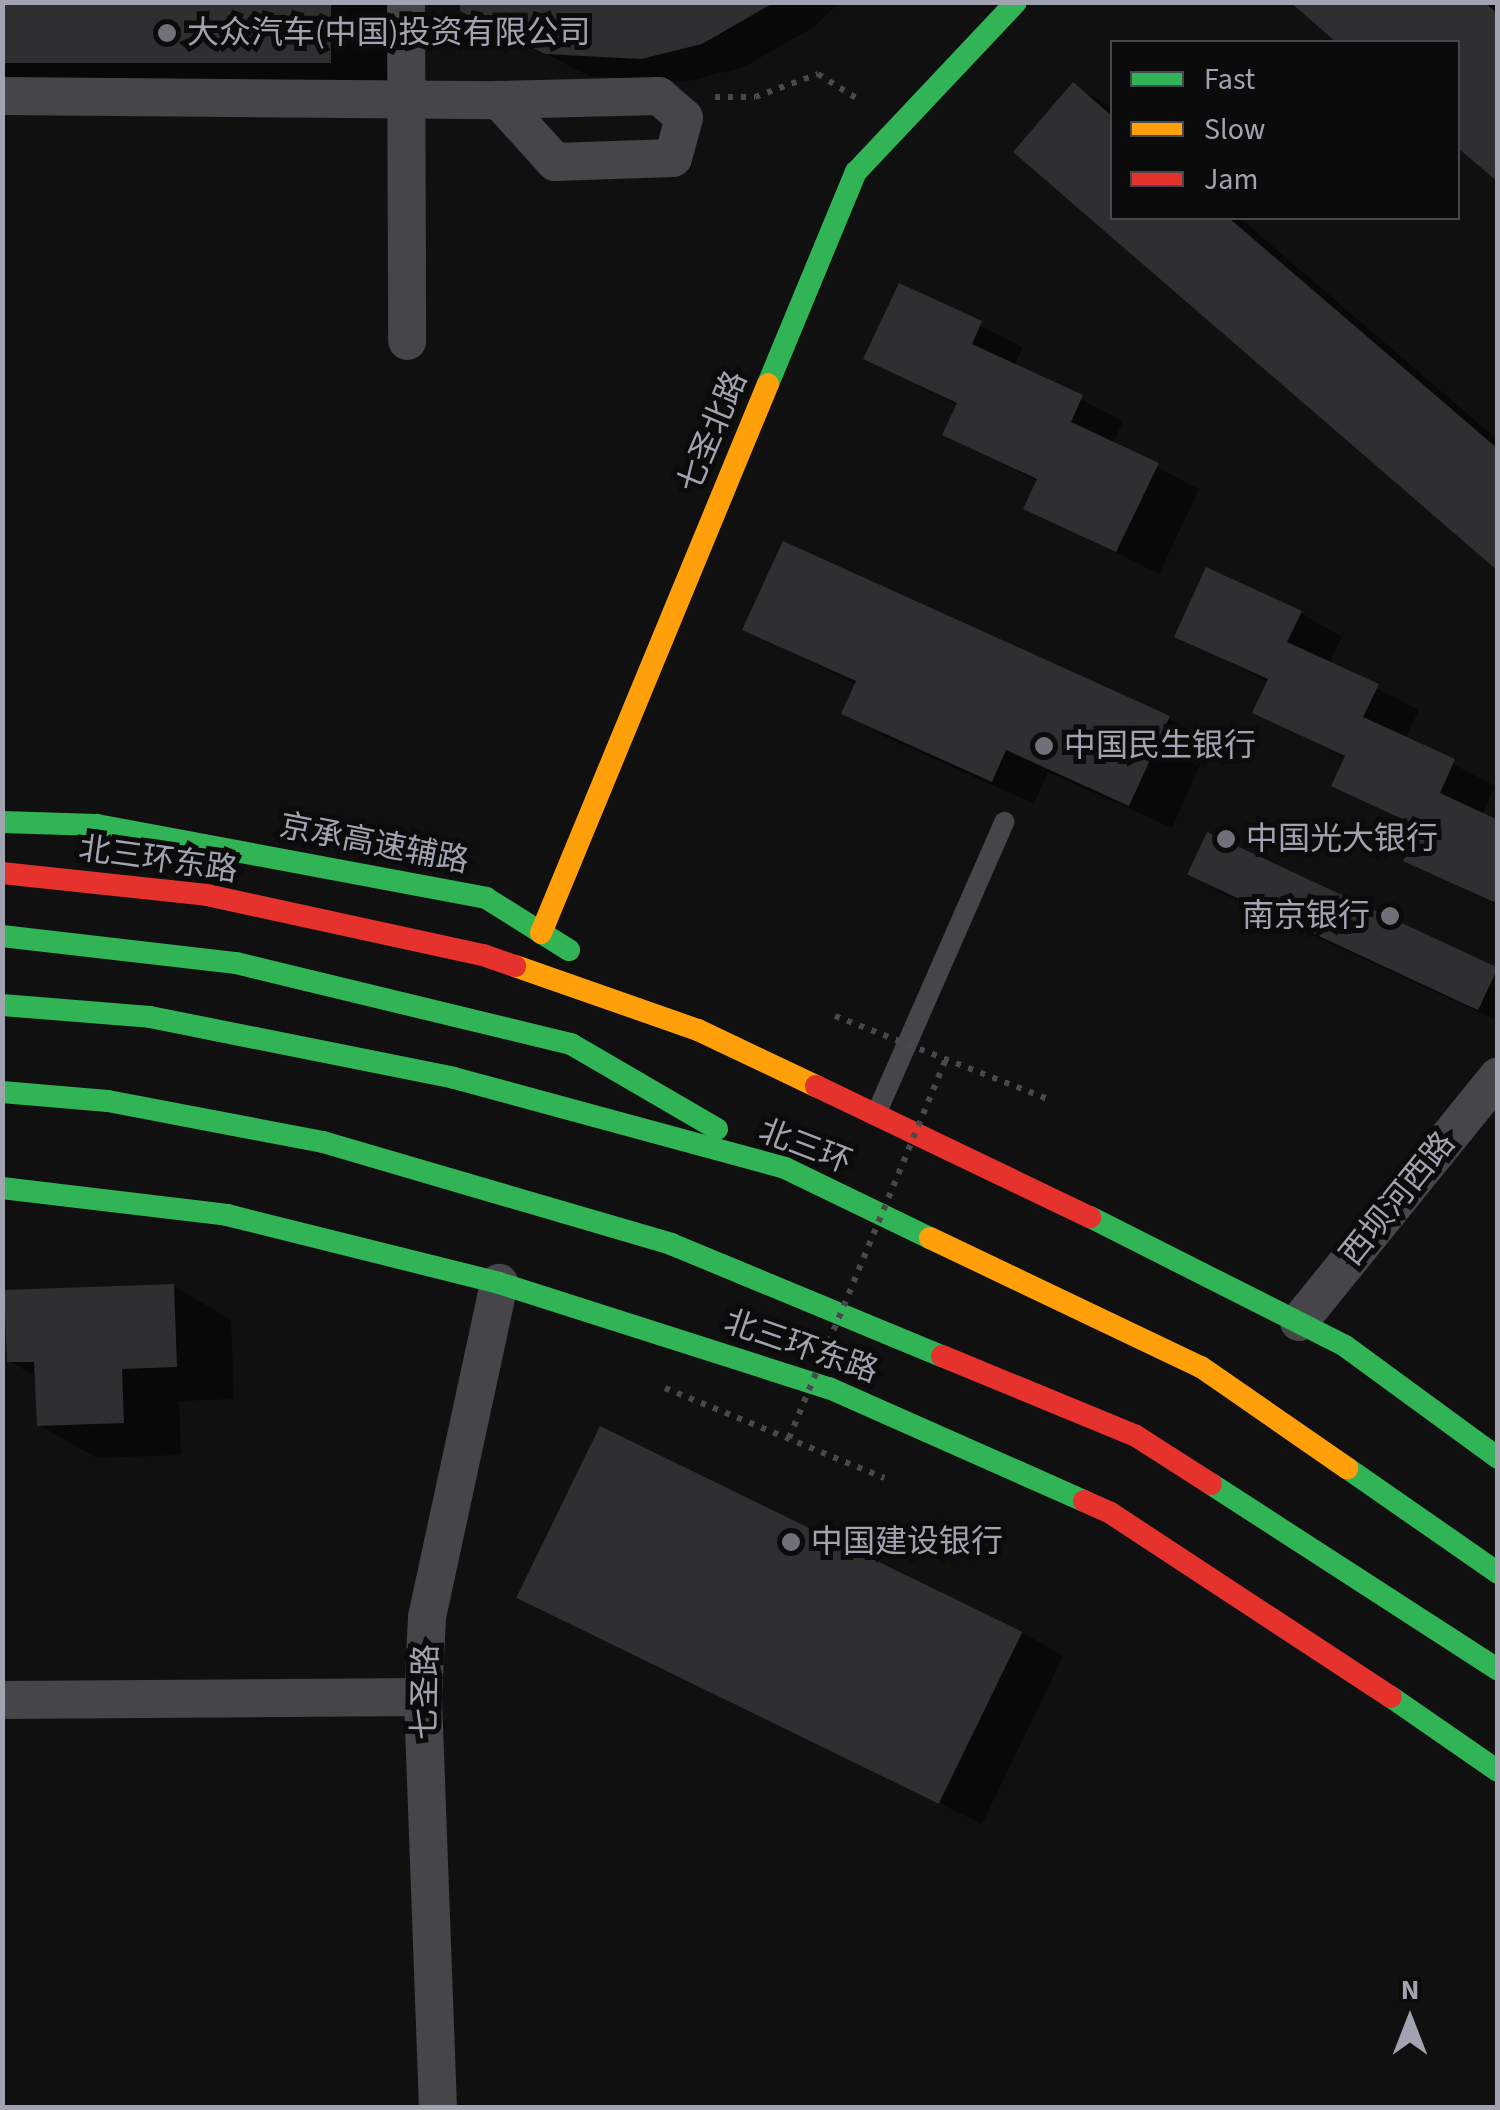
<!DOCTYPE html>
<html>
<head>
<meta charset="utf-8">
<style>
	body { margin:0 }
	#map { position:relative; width:1500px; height:2110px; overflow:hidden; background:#101011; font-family:"Source Sans 3","Noto Sans SC",sans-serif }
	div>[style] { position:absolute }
	.shadow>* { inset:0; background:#0007; transform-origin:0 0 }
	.building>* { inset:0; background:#2f2f31; transform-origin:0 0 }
	.path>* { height:6px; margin-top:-3px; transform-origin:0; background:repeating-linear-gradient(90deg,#48494c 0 5px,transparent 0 13px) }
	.lane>* { height:20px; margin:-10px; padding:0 10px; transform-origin:10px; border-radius:10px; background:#46464a }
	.street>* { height:38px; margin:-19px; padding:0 19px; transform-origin:19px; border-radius:19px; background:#46464a }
	.fast>* { height:22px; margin:-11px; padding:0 11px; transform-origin:11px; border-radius:11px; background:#30b455 }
	.slow>* { height:22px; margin:-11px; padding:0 11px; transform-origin:11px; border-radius:11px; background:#ff9f0a }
	.jam>* { height:22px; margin:-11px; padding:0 11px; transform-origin:11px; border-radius:11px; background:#e5322d }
	.path-bridge>* { height:6px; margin-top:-3px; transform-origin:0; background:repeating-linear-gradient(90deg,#48494c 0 5px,transparent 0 13px) }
	.dots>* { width:28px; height:28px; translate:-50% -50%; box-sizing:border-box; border:5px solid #0b0b0c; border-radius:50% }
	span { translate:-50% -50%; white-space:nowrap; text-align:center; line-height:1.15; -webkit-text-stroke:10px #0b0b0c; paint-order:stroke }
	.poi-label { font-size:32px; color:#a2a3b1 }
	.left { translate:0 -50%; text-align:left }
	.right { translate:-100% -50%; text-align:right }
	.street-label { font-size:32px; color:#a2a3b1 }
	.frame { position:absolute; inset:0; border:5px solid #a2a3b1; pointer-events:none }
	.legend { position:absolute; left:1110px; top:40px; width:350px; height:180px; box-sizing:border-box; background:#0b0b0c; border:2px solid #47484e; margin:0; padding:12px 18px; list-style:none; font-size:30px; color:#a2a3b1 }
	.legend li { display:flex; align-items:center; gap:20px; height:50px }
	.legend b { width:50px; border:2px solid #47484e }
	.north { position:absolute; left:1360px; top:1970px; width:100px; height:100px; -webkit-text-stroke:8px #0b0b0c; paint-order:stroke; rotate:0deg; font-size:28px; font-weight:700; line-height:40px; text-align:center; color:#a2a3b1 }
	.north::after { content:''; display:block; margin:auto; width:35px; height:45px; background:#a2a3b1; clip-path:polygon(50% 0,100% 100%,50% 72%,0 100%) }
</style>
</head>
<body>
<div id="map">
	<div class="shadow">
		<div style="left:2px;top:2px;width:387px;height:92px"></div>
		<div style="clip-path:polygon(462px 2px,840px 2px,814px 27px,744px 67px,684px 82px,589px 76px,462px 10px)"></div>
		<div style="clip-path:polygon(1293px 2px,1495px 2px,1498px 179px,1458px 144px,1458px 42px,1340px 42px)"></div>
		<div style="clip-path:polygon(1074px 86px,1112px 108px,1112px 218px,1240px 218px,1498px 440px,1498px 568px,1016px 152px)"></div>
		<div style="clip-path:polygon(901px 286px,1023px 347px,1014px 366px,1123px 421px,1113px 444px,1199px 489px,1159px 574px,1026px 508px,1038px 482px,946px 434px,959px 406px,867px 358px)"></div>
		<div style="clip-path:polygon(1301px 613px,1342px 637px,1329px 664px,1419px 710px,1405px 739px,1495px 786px,1482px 815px,1498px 822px,1498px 906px,1407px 860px,1420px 830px,1334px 785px,1347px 759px,1256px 712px,1270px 683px,1178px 636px)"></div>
		<div style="clip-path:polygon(745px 629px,1169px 718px,1210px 742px,1172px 828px,1048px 772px,1034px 804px,886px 737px,844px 713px,857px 685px)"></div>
		<div style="clip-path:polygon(1190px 874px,1498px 970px,1498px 1021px,1222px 893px)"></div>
		<div style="clip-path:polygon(174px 1286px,231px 1320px,234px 1399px,179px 1401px,181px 1455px,97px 1458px,39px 1425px,37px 1377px,9px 1361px)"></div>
		<div style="clip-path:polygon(520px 1596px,1022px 1632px,1063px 1656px,982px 1824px)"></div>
	</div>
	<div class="building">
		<div style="left:2px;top:2px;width:329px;height:61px"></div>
		<div style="clip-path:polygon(460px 2px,775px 2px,702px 44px,641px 59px,545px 54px,460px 11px)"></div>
		<div style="clip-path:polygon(1290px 2px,1484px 2px,1498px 14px,1498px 182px,1458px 148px,1458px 42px,1336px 42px)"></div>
		<div style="clip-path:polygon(1073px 82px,1112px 116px,1112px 218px,1229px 218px,1498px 449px,1498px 571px,1013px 152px)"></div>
		<div style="clip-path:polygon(899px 283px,982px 321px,972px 344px,1083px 395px,1071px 422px,1159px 463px,1116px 552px,1023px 509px,1037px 479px,942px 435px,957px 403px,863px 359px)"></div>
		<div style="clip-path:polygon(783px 541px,1170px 716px,1129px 806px,1006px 750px,992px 782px,841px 714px,856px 681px,742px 630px)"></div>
		<div style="clip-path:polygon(1206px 567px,1302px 611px,1287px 642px,1379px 684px,1363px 717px,1455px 759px,1440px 793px,1498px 820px,1498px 904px,1403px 861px,1419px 827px,1331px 786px,1345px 756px,1252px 713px,1268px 679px,1174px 637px)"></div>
		<div style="left:1207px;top:832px;width:321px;height:47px;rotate:25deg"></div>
		<div style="clip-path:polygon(174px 1284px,177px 1367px,122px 1369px,124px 1423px,37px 1426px,34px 1362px,7px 1362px,4px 1290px)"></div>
		<div style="left:600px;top:1426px;width:470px;height:191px;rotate:26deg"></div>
	</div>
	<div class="path">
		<div style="left:715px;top:97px;width:40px"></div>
		<div style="left:755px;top:97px;width:67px;rotate:-20.1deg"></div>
		<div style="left:818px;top:74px;width:51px;rotate:32.1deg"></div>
		<div style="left:665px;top:1388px;width:237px;rotate:22.3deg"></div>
	</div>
	<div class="lane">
		<div style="left:877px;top:1112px;width:317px;rotate:-66.3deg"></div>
	</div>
	<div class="street">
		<div style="left:406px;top:2px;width:339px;rotate:89.8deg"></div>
		<div style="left:2px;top:96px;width:497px;rotate:0.5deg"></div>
		<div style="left:499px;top:100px;width:160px;rotate:-1.4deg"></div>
		<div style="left:659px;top:96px;width:33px;rotate:41deg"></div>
		<div style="left:684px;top:118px;width:41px;rotate:105.4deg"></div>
		<div style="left:673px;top:158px;width:118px;rotate:178.1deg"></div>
		<div style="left:555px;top:162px;width:84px;rotate:-132.1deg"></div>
		<div style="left:1299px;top:1322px;width:316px;rotate:-51deg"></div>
		<div style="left:2px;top:1700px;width:421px;rotate:-0.4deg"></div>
		<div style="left:438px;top:2108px;width:411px;rotate:-92.1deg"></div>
		<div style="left:423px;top:1697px;width:80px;rotate:-87.1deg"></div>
		<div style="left:427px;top:1617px;width:342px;rotate:-77.8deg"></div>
	</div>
	<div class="fast">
		<div style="left:768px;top:384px;width:230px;rotate:-67.5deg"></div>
		<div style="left:856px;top:172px;width:233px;rotate:-46.7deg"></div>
		<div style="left:2px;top:822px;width:95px;rotate:1.8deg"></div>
		<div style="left:97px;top:825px;width:396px;rotate:10.6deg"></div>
		<div style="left:486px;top:898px;width:98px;rotate:32.1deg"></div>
		<div style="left:2px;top:936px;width:236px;rotate:6.6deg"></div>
		<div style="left:236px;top:963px;width:345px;rotate:13.6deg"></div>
		<div style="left:571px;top:1044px;width:169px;rotate:30.2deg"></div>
		<div style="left:2px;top:1005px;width:148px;rotate:4.6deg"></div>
		<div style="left:150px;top:1017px;width:310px;rotate:11.3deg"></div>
		<div style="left:454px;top:1078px;width:343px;rotate:15.2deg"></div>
		<div style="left:785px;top:1168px;width:161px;rotate:25.8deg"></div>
		<div style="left:2px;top:1092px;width:106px;rotate:4.9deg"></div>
		<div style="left:108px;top:1101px;width:219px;rotate:10.8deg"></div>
		<div style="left:323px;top:1142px;width:363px;rotate:16.3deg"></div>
		<div style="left:671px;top:1244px;width:293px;rotate:22.5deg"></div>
		<div style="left:2px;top:1188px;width:227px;rotate:6.8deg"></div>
		<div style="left:227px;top:1215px;width:280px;rotate:14deg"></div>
		<div style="left:499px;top:1283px;width:346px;rotate:17.7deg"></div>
		<div style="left:829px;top:1388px;width:279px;rotate:23.9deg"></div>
		<div style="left:1090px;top:1217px;width:286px;rotate:26.8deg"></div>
		<div style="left:1345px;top:1346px;width:190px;rotate:36.2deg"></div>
		<div style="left:1347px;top:1468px;width:184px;rotate:34.8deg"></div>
		<div style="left:1211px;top:1484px;width:342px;rotate:32.9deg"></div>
		<div style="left:1391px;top:1697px;width:130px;rotate:34.7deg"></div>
	</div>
	<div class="slow">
		<div style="left:541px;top:933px;width:594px;rotate:-67.54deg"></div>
		<div style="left:515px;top:966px;width:194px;rotate:19.3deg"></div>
		<div style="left:698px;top:1030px;width:131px;rotate:25.4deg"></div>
		<div style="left:930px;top:1238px;width:300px;rotate:25.5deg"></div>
		<div style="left:1201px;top:1367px;width:178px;rotate:34.7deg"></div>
	</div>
	<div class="jam">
		<div style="left:2px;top:873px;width:206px;rotate:6.1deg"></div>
		<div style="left:207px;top:895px;width:282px;rotate:12.3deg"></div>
		<div style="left:483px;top:955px;width:34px;rotate:19deg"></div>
		<div style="left:816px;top:1086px;width:304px;rotate:25.6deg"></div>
		<div style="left:942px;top:1356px;width:210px;rotate:22.4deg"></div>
		<div style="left:1136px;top:1436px;width:89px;rotate:32.6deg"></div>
		<div style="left:1084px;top:1501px;width:27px;rotate:24deg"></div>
		<div style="left:1109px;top:1512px;width:337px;rotate:33.3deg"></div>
	</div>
	<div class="path-bridge">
		<div style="left:835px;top:1016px;width:231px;rotate:21.3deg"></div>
		<div style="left:789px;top:1438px;width:410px;rotate:-67.5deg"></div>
	</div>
	<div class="dots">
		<div style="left:167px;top:33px;background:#6f7079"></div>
		<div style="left:1044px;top:746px;background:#6f7079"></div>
		<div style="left:1226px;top:839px;background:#6f7079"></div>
		<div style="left:1390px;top:916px;background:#6f7079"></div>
		<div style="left:791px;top:1542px;background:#6f7079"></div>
	</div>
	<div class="poi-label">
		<span class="left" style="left:187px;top:33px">大众汽车(中国)投资有限公司</span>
		<span class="left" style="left:1064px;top:746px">中国民生银行</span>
		<span class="left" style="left:1246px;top:839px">中国光大银行</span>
		<span class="right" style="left:1370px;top:916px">南京银行</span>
		<span class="left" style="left:811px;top:1542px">中国建设银行</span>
	</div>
	<div class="street-label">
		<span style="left:713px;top:432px;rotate:-67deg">七圣北路</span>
		<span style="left:374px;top:844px;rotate:11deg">京承高速辅路</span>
		<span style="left:158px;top:860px;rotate:8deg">北三环东路</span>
		<span style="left:805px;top:1147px;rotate:21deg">北三环</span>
		<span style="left:1398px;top:1199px;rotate:-51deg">西坝河西路</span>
		<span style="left:801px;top:1347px;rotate:19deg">北三环东路</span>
		<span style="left:426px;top:1692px;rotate:-89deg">七圣路</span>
	</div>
	<div class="frame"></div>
	<ul class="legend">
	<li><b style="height:12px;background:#30b455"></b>Fast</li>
	<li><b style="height:12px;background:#ff9f0a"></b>Slow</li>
	<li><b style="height:12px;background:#e5322d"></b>Jam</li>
	</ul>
	<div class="north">N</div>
</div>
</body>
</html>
